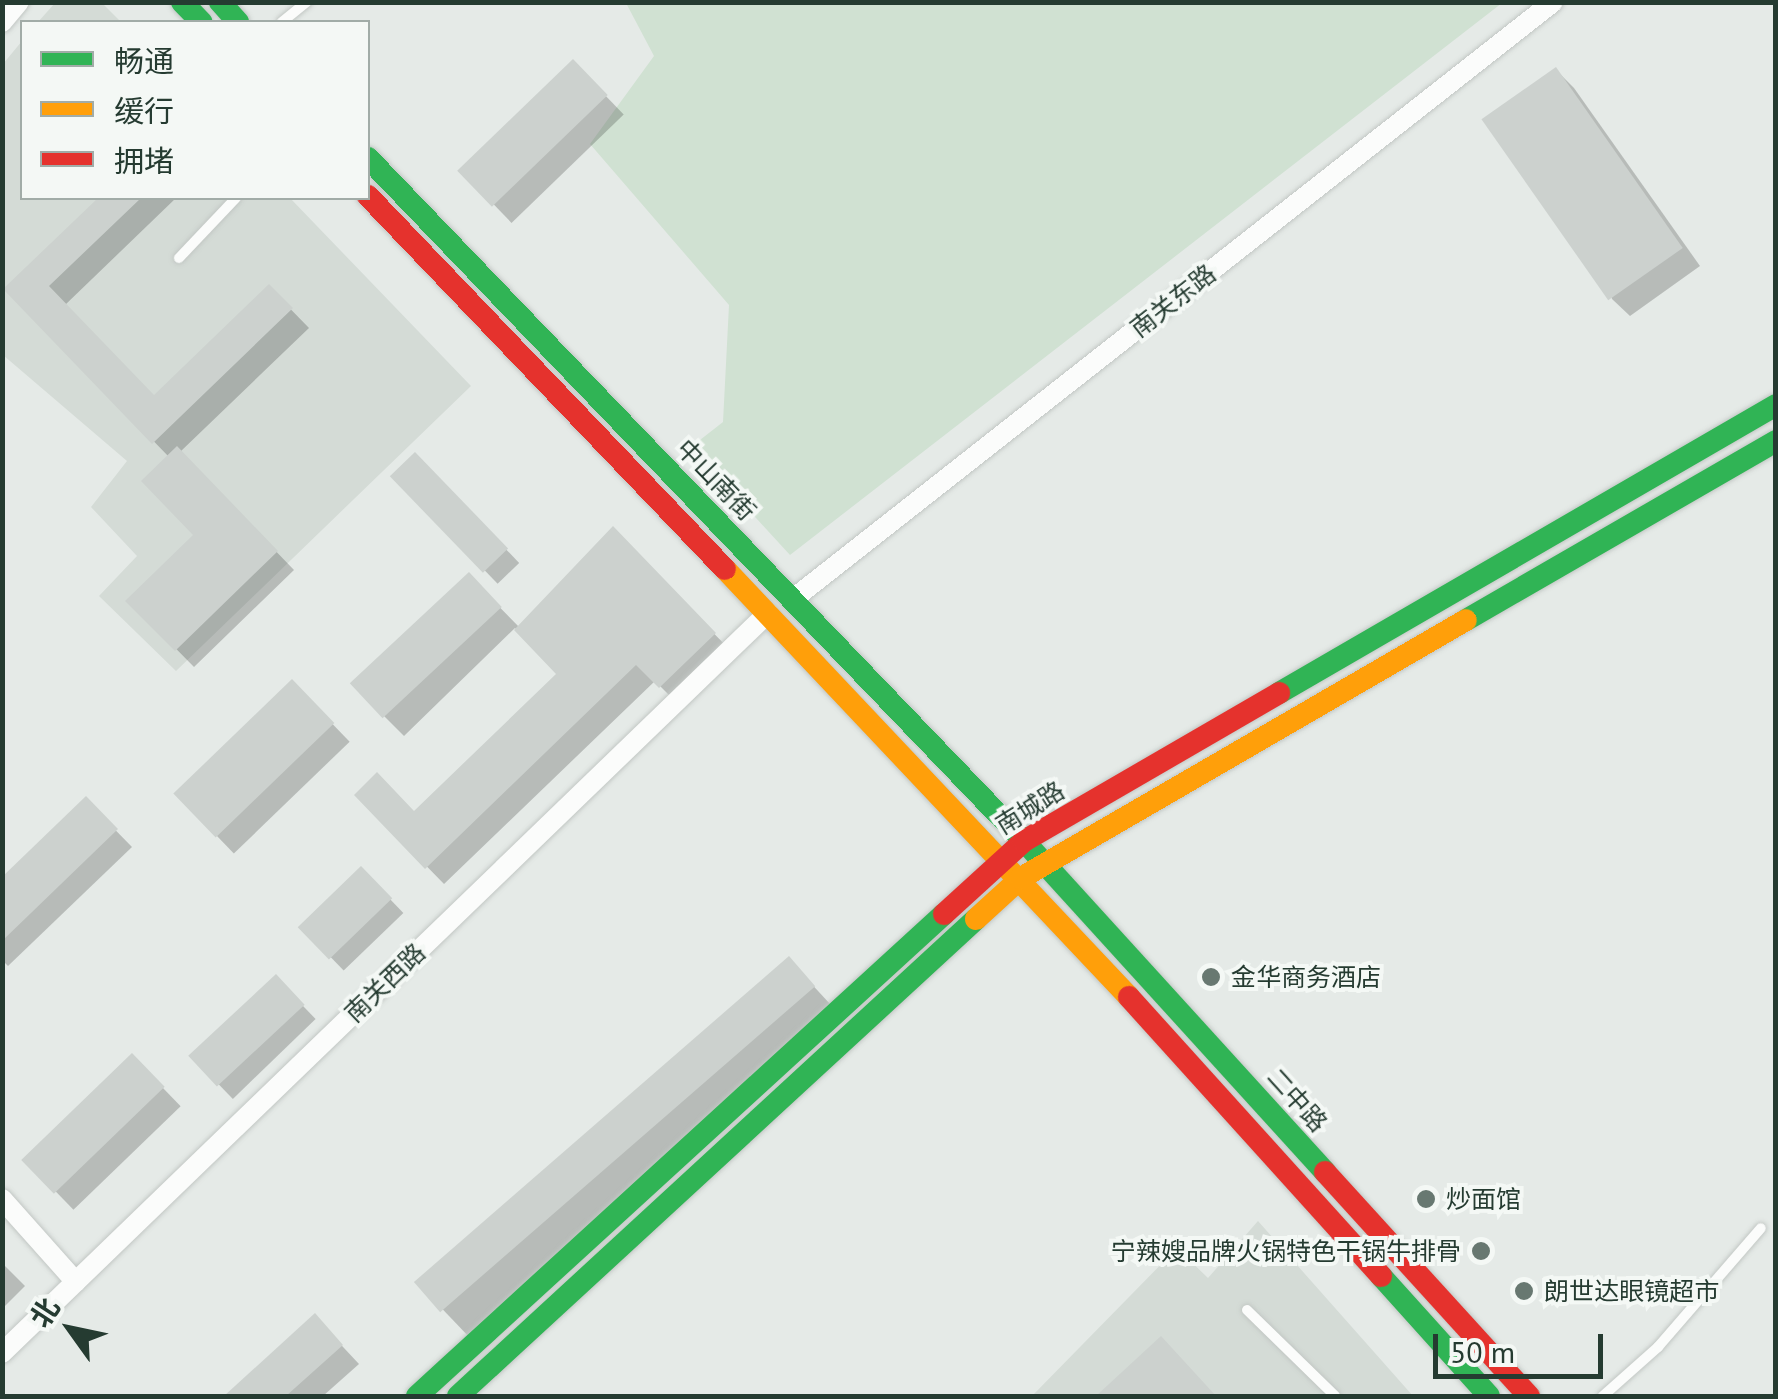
<!DOCTYPE html>
<html>
<head>
<meta charset="utf-8">
<style>
	body { margin:0 }
	#map { position:relative; width:1778px; height:1399px; overflow:hidden; background:#e5eae7; font-family:"PT Sans","Noto Sans SC",sans-serif }
	div>[style] { position:absolute }
	.built>* { inset:0; background:#d4dbd6 }
	.green>* { inset:0; background:#d0e1d2 }
	.shadow>* { inset:0; background:#0003; transform-origin:0 0 }
	.building>* { inset:0; background:#ccd1ce; transform-origin:0 0 }
	.roads { filter:drop-shadow(0 0 2px #c2c7c4) drop-shadow(0 0 2px #c2c7c4) }
	.lane>* { height:10px; margin:-5px; padding:0 5px; transform-origin:5px; border-radius:5px; background:#fbfcfb }
	.street>* { height:20px; margin:-10px; padding:0 10px; transform-origin:10px; border-radius:10px; background:#fbfcfb }
	.fast>* { height:22px; margin:-11px; padding:0 11px; transform-origin:11px; border-radius:11px; background:#30b455 }
	.slow>* { height:22px; margin:-11px; padding:0 11px; transform-origin:11px; border-radius:11px; background:#ff9f0a }
	.jam>* { height:22px; margin:-11px; padding:0 11px; transform-origin:11px; border-radius:11px; background:#e5322d }
	.dots>* { width:28px; height:28px; translate:-50% -50%; box-sizing:border-box; border:5px solid #f4f8f5; border-radius:50% }
	span { translate:-50% -50%; white-space:nowrap; text-align:center; line-height:1.15; -webkit-text-stroke:8px #f4f8f5; paint-order:stroke }
	.street-label { font-size:25px; color:#253b31 }
	.poi-label { font-size:25px; color:#253b31 }
	.left { translate:0 -50%; text-align:left }
	.right { translate:-100% -50%; text-align:right }
	.frame { position:absolute; inset:0; border:5px solid #253b31; pointer-events:none }
	.legend { position:absolute; left:20px; top:20px; width:350px; height:180px; box-sizing:border-box; background:#f4f8f5; border:2px solid #a1aca7; margin:0; padding:12px 18px; list-style:none; font-size:30px; color:#253b31 }
	.legend li { display:flex; align-items:center; gap:20px; height:50px }
	.legend b { width:50px; border:2px solid #a1aca7 }
	.north { position:absolute; left:20px; top:1279px; width:100px; height:100px; -webkit-text-stroke:8px #f4f8f5; paint-order:stroke; rotate:303deg; font-size:28px; font-weight:700; line-height:40px; text-align:center; color:#253b31 }
	.north::after { content:''; display:block; margin:auto; width:35px; height:45px; background:#253b31; clip-path:polygon(50% 0,100% 100%,50% 72%,0 100%) }
	.scale { position:absolute; left:1433px; top:1334px; width:170px; height:45px; box-sizing:border-box; border:5px solid #253b31; border-top:0; padding-left:12px; font-size:30px; line-height:35px; white-space:nowrap; color:#253b31; -webkit-text-stroke:8px #f4f8f5; paint-order:stroke }
</style>
</head>
<body>
<div id="map">
	<div class="built">
		<div style="clip-path:polygon(55px 3px,102px 3px,121px 22px,38px 22px)"></div>
		<div style="clip-path:polygon(22px 41px,22px 198px,290px 198px,471px 386px,176px 671px,99px 596px,137px 556px,91px 507px,127px 461px,3px 355px,3px 64px)"></div>
		<div style="clip-path:polygon(1258px 1221px,1413px 1396px,1032px 1396px,1177px 1248px,1208px 1278px)"></div>
	</div>
	<div class="green">
		<div style="clip-path:polygon(626px 3px,1502px 3px,790px 555px,691px 447px,723px 422px,729px 305px,590px 144px,654px 56px)"></div>
	</div>
	<div class="shadow">
		<div style="left:573px;top:62px;width:73px;height:156px;rotate:46deg"></div>
		<div style="clip-path:polygon(1556px 70px,1574px 88px,1700px 266px,1630px 316px,1612px 299px)"></div>
		<div style="clip-path:polygon(101px 198px,176px 198px,64px 306px,154px 399px,269px 287px,309px 328px,180px 452px,294px 570px,194px 667px,129px 601px,197px 535px,169px 457px,7px 290px)"></div>
		<div style="left:415px;top:455px;width:150px;height:30px;rotate:46deg"></div>
		<div style="clip-path:polygon(613px 530px,732px 652px,678px 704px,655px 681px,444px 884px,357px 795px,415px 814px,559px 674px,515px 628px,404px 736px,354px 686px,468px 575px,520px 628px)"></div>
		<div style="left:292px;top:682px;width:83px;height:161px;rotate:46deg"></div>
		<div style="clip-path:polygon(86px 800px,132px 847px,8px 966px,2px 960px,2px 881px)"></div>
		<div style="left:361px;top:869px;width:61px;height:83px;rotate:46deg"></div>
		<div style="left:276px;top:978px;width:57px;height:115px;rotate:46deg"></div>
		<div style="clip-path:polygon(806px 978px,831px 1005px,471px 1339px,428px 1294px)"></div>
		<div style="left:132px;top:1056px;width:70px;height:149px;rotate:46deg"></div>
		<div style="clip-path:polygon(2px 1263px,25px 1286px,2px 1309px)"></div>
		<div style="clip-path:polygon(315px 1317px,359px 1364px,323px 1396px,227px 1396px)"></div>
		<div style="clip-path:polygon(1161px 1340px,1214px 1396px,1099px 1396px)"></div>
	</div>
	<div class="building">
		<div style="left:573px;top:59px;width:50px;height:161px;rotate:46deg"></div>
		<div style="left:1556px;top:67px;width:221px;height:91px;rotate:55deg"></div>
		<div style="clip-path:polygon(98px 198px,141px 198px,49px 286px,154px 395px,269px 284px,293px 308px,152px 444px,3px 289px)"></div>
		<div style="clip-path:polygon(177px 446px,278px 551px,175px 651px,125px 601px,193px 535px,141px 481px)"></div>
		<div style="left:415px;top:452px;width:134px;height:35px;rotate:46deg"></div>
		<div style="clip-path:polygon(613px 526px,716px 633px,659px 688px,636px 665px,425px 869px,354px 795px,377px 772px,414px 811px,556px 674px,514px 630px)"></div>
		<div style="left:469px;top:572px;width:48px;height:163px;rotate:47deg"></div>
		<div style="left:292px;top:679px;width:61px;height:165px;rotate:46deg"></div>
		<div style="clip-path:polygon(86px 796px,118px 829px,2px 941px,2px 877px)"></div>
		<div style="left:361px;top:866px;width:45px;height:88px;rotate:46deg"></div>
		<div style="left:789px;top:956px;width:40px;height:497px;rotate:49deg"></div>
		<div style="left:276px;top:974px;width:42px;height:120px;rotate:47deg"></div>
		<div style="left:132px;top:1053px;width:47px;height:154px;rotate:46deg"></div>
		<div style="clip-path:polygon(315px 1313px,343px 1345px,286px 1396px,224px 1396px)"></div>
		<div style="clip-path:polygon(1161px 1336px,1216px 1396px,1096px 1396px)"></div>
	</div>
	<div class="roads">
		<div class="lane">
			<div style="left:282px;top:22px;width:32px;rotate:-39deg"></div>
			<div style="left:179px;top:258px;width:83px;rotate:-46.5deg"></div>
			<div style="left:1247px;top:1310px;width:123px;rotate:44.3deg"></div>
			<div style="left:1603px;top:1396px;width:74px;rotate:-41.7deg"></div>
			<div style="left:1658px;top:1347px;width:157px;rotate:-49.1deg"></div>
		</div>
		<div class="street">
			<div style="left:2px;top:22px;width:26px;rotate:-50deg"></div>
			<div style="left:793px;top:599px;width:966px;rotate:-38.15deg"></div>
			<div style="left:2px;top:1199px;width:111px;rotate:48.3deg"></div>
			<div style="left:2px;top:1353px;width:1065px;rotate:-44.01deg"></div>
		</div>
		<div class="fast">
			<div style="left:182px;top:2px;width:28px;rotate:46deg"></div>
			<div style="left:220px;top:2px;width:27px;rotate:48deg"></div>
			<div style="left:368px;top:158px;width:947px;rotate:46.16deg"></div>
			<div style="left:1024px;top:841px;width:447px;rotate:47.7deg"></div>
			<div style="left:1466px;top:620px;width:358px;rotate:-30deg"></div>
			<div style="left:1279px;top:693px;width:574px;rotate:-30.09deg"></div>
			<div style="left:1381px;top:1276px;width:161px;rotate:48deg"></div>
			<div style="left:417px;top:1396px;width:714px;rotate:-42.45deg"></div>
			<div style="left:458px;top:1396px;width:704px;rotate:-42.64deg"></div>
		</div>
		<div class="slow">
			<div style="left:725px;top:569px;width:589px;rotate:46.65deg"></div>
			<div style="left:976px;top:919px;width:61px;rotate:-42.3deg"></div>
			<div style="left:1021px;top:878px;width:514px;rotate:-30.1deg"></div>
		</div>
		<div class="jam">
			<div style="left:368px;top:196px;width:516px;rotate:46.26deg"></div>
			<div style="left:944px;top:914px;width:108px;rotate:-42.4deg"></div>
			<div style="left:1024px;top:841px;width:295px;rotate:-30.1deg"></div>
			<div style="left:1129px;top:997px;width:376px;rotate:47.9deg"></div>
			<div style="left:1325px;top:1172px;width:303px;rotate:47.7deg"></div>
		</div>
	</div>
	<div class="dots">
		<div style="left:1211px;top:977px;background:#687871"></div>
		<div style="left:1426px;top:1199px;background:#687871"></div>
		<div style="left:1481px;top:1251px;background:#687871"></div>
		<div style="left:1524px;top:1291px;background:#687871"></div>
	</div>
	<div class="street-label">
		<span style="left:1173px;top:301px;rotate:-38deg">南关东路</span>
		<span style="left:716px;top:480px;rotate:46deg">中山南街</span>
		<span style="left:1030px;top:808px;rotate:-32deg">南城路</span>
		<span style="left:385px;top:983px;rotate:-44deg">南关西路</span>
		<span style="left:1297px;top:1100px;rotate:48deg">二中路</span>
	</div>
	<div class="poi-label">
		<span class="left" style="left:1231px;top:977px">金华商务酒店</span>
		<span class="left" style="left:1446px;top:1199px">炒面馆</span>
		<span class="right" style="left:1461px;top:1251px">宁辣嫂品牌火锅特色干锅牛排骨</span>
		<span class="left" style="left:1544px;top:1291px">朗世达眼镜超市</span>
	</div>
	<div class="frame"></div>
	<ul class="legend">
	<li><b style="height:12px;background:#30b455"></b>畅通</li>
	<li><b style="height:12px;background:#ff9f0a"></b>缓行</li>
	<li><b style="height:12px;background:#e5322d"></b>拥堵</li>
	</ul>
	<div class="north">北</div>
	<div class="scale">50 m</div>
</div>
</body>
</html>
